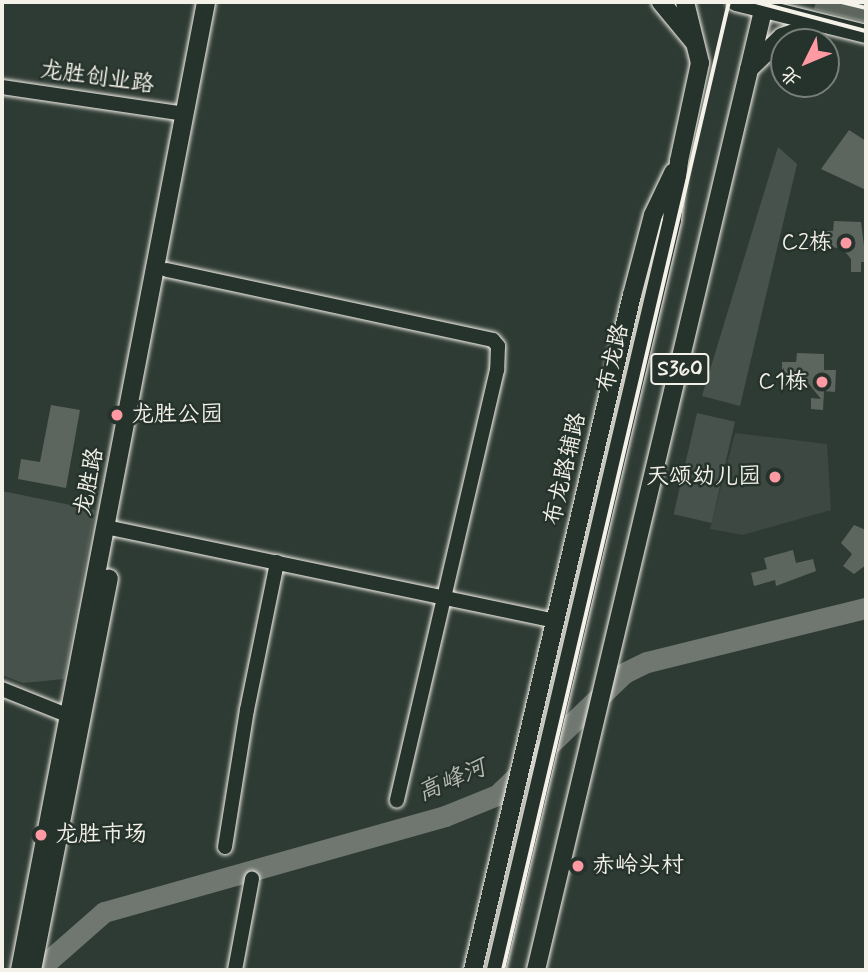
<!DOCTYPE html>
<html>
<head>
<meta charset="utf-8">
<style>
	body { margin:0 }
	#map { position:relative; width:868px; height:972px; overflow:hidden; background:#2e3b34; font-family:Mynerve,"LXGW WenKai TC",sans-serif }
	div>[style] { position:absolute }
	.built>* { inset:0; background:#3c4841 }
	.green>* { inset:0; background:#48524c; transform-origin:0 0 }
	.river>* { height:21px; margin:-10.5px; padding:0 10.5px; transform-origin:10.5px; border-radius:10.5px; background:#6f7770 }
	.building>* { inset:0; background:#5c655e }
	.roads { filter:drop-shadow(0 0 2px #f4f1e8) drop-shadow(0 0 2px #f4f1e8) }
	.minor>* { height:14px; margin:-7px; padding:0 7px; transform-origin:7px; border-radius:7px; background:#26332d }
	.major>* { height:18px; margin:-9px; padding:0 9px; transform-origin:9px; border-radius:9px; background:#26332d }
	.rail>* { height:3.5px; margin:-1.75px; padding:0 1.75px; transform-origin:1.75px; border-radius:1.75px; background:#f4f1e8 }
	.dots>* { width:19px; height:19px; translate:-50% -50%; box-sizing:border-box; border:4px solid #26332d; border-radius:50% }
	span { translate:-50% -50%; white-space:nowrap; text-align:center; line-height:1.15; -webkit-text-stroke:5px #26332d; paint-order:stroke }
	.shield-label span { padding:2px 5px; background:#26332d; border:2px solid; border-radius:5px; -webkit-text-stroke-width:0 }
	.shield-label { font-size:21px; color:#f4f1e8; font-weight:700 }
	.street-label { font-size:23px; color:#f4f1e8 }
	.poi-label { font-size:23px; color:#f4f1e8 }
	.right { translate:-100% -50%; text-align:right }
	.left { translate:0 -50%; text-align:left }
	.water-label { font-size:24px; color:#b8bab2; font-style:italic }
	.frame { position:absolute; inset:0; border:4px solid #f4f1e8; pointer-events:none }
	.north { position:absolute; left:770px; top:28px; width:70px; height:70px; box-sizing:border-box; background:#26332d; border:2px solid #787f78; border-radius:50%; rotate:227deg; font-size:19px; font-weight:700; line-height:28px; text-align:center; color:#f4f1e8 }
	.north::after { content:''; display:block; margin:auto; width:24px; height:32px; background:#ff9aa2; clip-path:polygon(50% 0,100% 100%,50% 72%,0 100%) }
</style>
</head>
<body>
<div id="map">
	<div class="built">
		<div style="clip-path:polygon(735px 433px,827px 444px,831px 510px,743px 535px,710px 529px)"></div>
	</div>
	<div class="green">
		<div style="clip-path:polygon(778px 147px,797px 164px,740px 406px,702px 396px)"></div>
		<div style="left:697px;top:413px;width:39px;height:104px;rotate:13deg"></div>
		<div style="clip-path:polygon(2px 491px,95px 510px,64px 679px,23px 683px,2px 675px)"></div>
	</div>
	<div class="river">
		<div style="left:38px;top:970px;width:88px;rotate:-41.3deg"></div>
		<div style="left:104px;top:912px;width:354px;rotate:-15.7deg"></div>
		<div style="left:445px;top:816px;width:56px;rotate:-22deg"></div>
		<div style="left:497px;top:795px;width:176px;rotate:-43.8deg"></div>
		<div style="left:624px;top:673px;width:25px;rotate:-26deg"></div>
		<div style="left:647px;top:662px;width:226px;rotate:-13.9deg"></div>
	</div>
	<div class="building">
		<div style="clip-path:polygon(816px 2px,866px 2px,866px 22px,814px 9px)"></div>
		<div style="clip-path:polygon(849px 130px,866px 141px,866px 190px,821px 169px)"></div>
		<div style="clip-path:polygon(834px 221px,861px 222px,866px 262px,861px 262px,861px 272px,851px 272px,851px 259px,842px 248px,825px 247px,825px 231px,833px 231px)"></div>
		<div style="clip-path:polygon(797px 353px,824px 354px,824px 370px,836px 370px,835px 392px,824px 391px,823px 410px,811px 409px,811px 398px,821px 399px,805px 379px,782px 378px,782px 362px,796px 362px)"></div>
		<div style="clip-path:polygon(51px 405px,80px 410px,66px 488px,18px 479px,21px 459px,40px 462px)"></div>
		<div style="clip-path:polygon(854px 525px,866px 530px,866px 565px,854px 574px,843px 566px,852px 554px,841px 543px)"></div>
		<div style="clip-path:polygon(793px 550px,796px 563px,813px 559px,816px 571px,776px 586px,775px 580px,754px 586px,751px 573px,767px 569px,764px 558px)"></div>
	</div>
	<div class="roads">
		<div class="minor">
			<div style="left:2px;top:87px;width:185px;rotate:8.4deg"></div>
			<div style="left:167px;top:270px;width:333px;rotate:12.1deg"></div>
			<div style="left:493px;top:340px;width:8px;rotate:50deg"></div>
			<div style="left:498px;top:346px;width:24px;rotate:92deg"></div>
			<div style="left:497px;top:370px;width:442px;rotate:103.1deg"></div>
			<div style="left:106px;top:527px;width:459px;rotate:11.8deg"></div>
			<div style="left:2px;top:689px;width:81px;rotate:21.8deg"></div>
			<div style="left:225px;top:847px;width:139px;rotate:-80.9deg"></div>
			<div style="left:247px;top:710px;width:151px;rotate:-78.5deg"></div>
			<div style="left:235px;top:970px;width:93px;rotate:-79.4deg"></div>
		</div>
		<div class="major">
			<div style="left:661px;top:2px;width:52px;rotate:50.5deg"></div>
			<div style="left:736px;top:2px;width:134px;rotate:13.8deg"></div>
			<div style="left:749px;top:69px;width:46px;rotate:-44.1deg"></div>
			<div style="left:782px;top:37px;width:37px;rotate:-19deg"></div>
			<div style="left:20px;top:970px;width:986px;rotate:-79.12deg"></div>
			<div style="left:32px;top:970px;width:399px;rotate:-78.9deg"></div>
			<div style="left:473px;top:970px;width:693px;rotate:-76.75deg"></div>
			<div style="left:632px;top:295px;width:83px;rotate:-75.3deg"></div>
			<div style="left:653px;top:215px;width:47px;rotate:-64.5deg"></div>
			<div style="left:496px;top:970px;width:770px;rotate:-76.79deg"></div>
			<div style="left:672px;top:220px;width:59px;rotate:-83.2deg"></div>
			<div style="left:679px;top:161px;width:100px;rotate:-77.9deg"></div>
			<div style="left:700px;top:63px;width:63px;rotate:-103.8deg"></div>
			<div style="left:536px;top:970px;width:995px;rotate:-76.69deg"></div>
		</div>
	</div>
	<div class="rail">
		<div style="left:756px;top:2px;width:114px;rotate:14.8deg"></div>
		<div style="left:842px;top:2px;width:25px;rotate:14deg"></div>
		<div style="left:503px;top:970px;width:994px;rotate:-76.86deg"></div>
	</div>
	<div class="dots">
		<div style="left:846px;top:243px;background:#ff9aa2"></div>
		<div style="left:822px;top:382px;background:#ff9aa2"></div>
		<div style="left:117px;top:415px;background:#ff9aa2"></div>
		<div style="left:775px;top:477px;background:#ff9aa2"></div>
		<div style="left:41px;top:835px;background:#ff9aa2"></div>
		<div style="left:578px;top:866px;background:#ff9aa2"></div>
	</div>
	<div class="shield-label">
		<span style="left:680px;top:369px">S360</span>
	</div>
	<div class="street-label">
		<span style="left:97px;top:78px;rotate:8deg">龙胜创业路</span>
		<span style="left:614px;top:358px;rotate:-77deg">布龙路</span>
		<span style="left:566px;top:469px;rotate:-77deg">布龙路辅路</span>
		<span style="left:90px;top:482px;rotate:-79deg">龙胜路</span>
	</div>
	<div class="poi-label">
		<span class="right" style="left:832px;top:243px">C2栋</span>
		<span class="right" style="left:808px;top:382px">C1栋</span>
		<span class="left" style="left:131px;top:415px">龙胜公园</span>
		<span class="right" style="left:761px;top:477px">天颂幼儿园</span>
		<span class="left" style="left:55px;top:835px">龙胜市场</span>
		<span class="left" style="left:592px;top:866px">赤岭头村</span>
	</div>
	<div class="water-label">
		<span style="left:452px;top:781px;rotate:-23deg">高峰河</span>
	</div>
	<div class="frame"></div>
	<div class="north">北</div>
</div>
</body>
</html>
